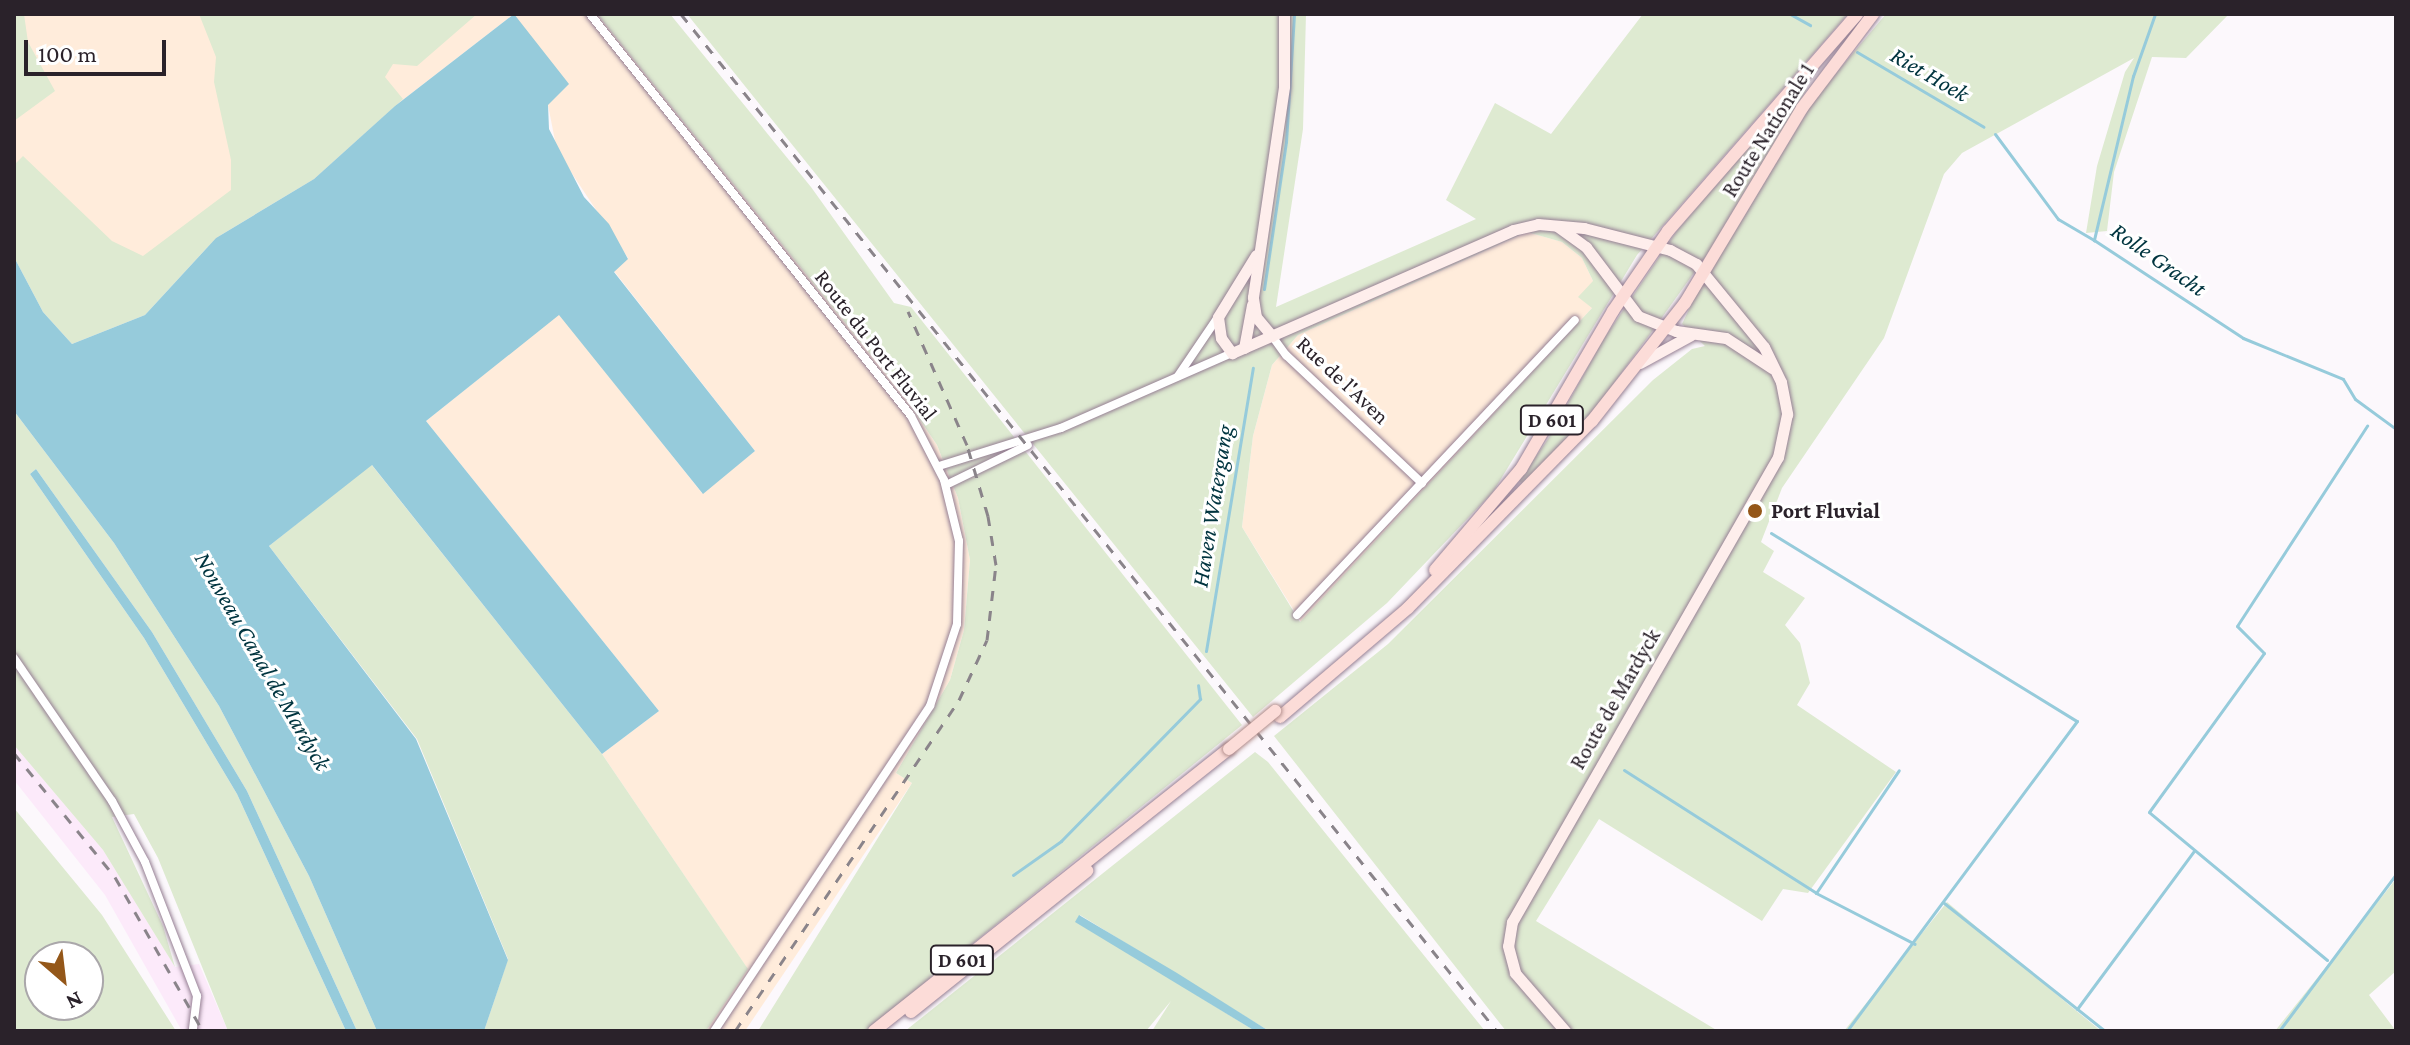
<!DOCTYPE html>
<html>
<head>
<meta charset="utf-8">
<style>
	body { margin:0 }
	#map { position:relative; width:2410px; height:1045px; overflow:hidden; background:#fcf8fc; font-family:"Crimson Pro",serif }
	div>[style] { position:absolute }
	.built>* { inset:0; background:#fceafa }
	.industrial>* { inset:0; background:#ffecdb }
	.green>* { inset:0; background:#deead1 }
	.water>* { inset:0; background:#96cbdb }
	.stream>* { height:3px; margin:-1.5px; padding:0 1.5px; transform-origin:1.5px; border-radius:1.5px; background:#96cbdb }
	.roads { filter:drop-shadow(0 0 2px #968094) drop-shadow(0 0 2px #968094) }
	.street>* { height:8px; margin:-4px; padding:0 4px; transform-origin:4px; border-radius:4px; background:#fff }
	.secondary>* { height:11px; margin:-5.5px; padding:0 5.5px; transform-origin:5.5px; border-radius:5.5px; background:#feeeec }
	.primary>* { height:12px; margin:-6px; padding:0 6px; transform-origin:6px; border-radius:6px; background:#fcdcd8 }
	.rail>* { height:3px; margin-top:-1.5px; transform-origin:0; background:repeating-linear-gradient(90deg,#8a848a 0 10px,transparent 0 20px) }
	.bridges { filter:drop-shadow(0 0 2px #b18c8a) drop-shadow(0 0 2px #b18c8a) }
	.primary-bridge>* { height:12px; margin:-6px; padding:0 6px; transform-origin:6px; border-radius:6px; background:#fcdcd8 }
	.dots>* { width:22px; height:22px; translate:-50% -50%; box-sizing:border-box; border:4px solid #fff; border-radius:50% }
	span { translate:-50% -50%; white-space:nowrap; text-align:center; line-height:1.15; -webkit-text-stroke:6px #fff; paint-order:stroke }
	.shield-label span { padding:2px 6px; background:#fff; border:2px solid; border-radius:6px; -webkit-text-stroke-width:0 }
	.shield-label { font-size:20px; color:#2a222a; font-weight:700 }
	.street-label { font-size:22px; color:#2a222a }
	.poi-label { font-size:22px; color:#2a222a; font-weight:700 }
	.left { translate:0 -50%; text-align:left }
	.water-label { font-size:24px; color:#00343f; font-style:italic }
	.frame { position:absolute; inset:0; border:16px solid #2a222a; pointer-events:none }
	.north { position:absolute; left:24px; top:941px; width:80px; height:80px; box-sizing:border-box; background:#fff; border:2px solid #aaa7aa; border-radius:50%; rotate:152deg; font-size:22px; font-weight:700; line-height:32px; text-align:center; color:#2a222a }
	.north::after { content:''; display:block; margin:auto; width:28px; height:36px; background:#945719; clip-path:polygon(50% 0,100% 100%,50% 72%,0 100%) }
	.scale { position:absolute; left:24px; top:40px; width:142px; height:36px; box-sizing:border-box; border:4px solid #2a222a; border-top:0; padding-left:10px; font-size:24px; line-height:28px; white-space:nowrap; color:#2a222a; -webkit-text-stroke:6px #fff; paint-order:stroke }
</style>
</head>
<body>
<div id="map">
	<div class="built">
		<div style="clip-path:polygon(14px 745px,103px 850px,175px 967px,199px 964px,228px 1031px,182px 1031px,105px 895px,14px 780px)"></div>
	</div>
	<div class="industrial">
		<div style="clip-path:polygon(14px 14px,514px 14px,395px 106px,314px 179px,226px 230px,193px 260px,14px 257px)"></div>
		<div style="clip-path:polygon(514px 14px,597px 14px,903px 395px,937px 445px,958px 498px,970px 560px,964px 630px,950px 680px,896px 773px,912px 783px,745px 1031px,706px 1031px,747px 968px,602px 754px,659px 711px,426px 421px,559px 314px,702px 493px,755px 451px,614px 271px,628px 258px,557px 151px,548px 105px)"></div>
		<div style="clip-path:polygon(1527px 232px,1562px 242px,1582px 258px,1593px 281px,1592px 308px,1301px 622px,1242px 527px,1253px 436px,1272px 365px,1298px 335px)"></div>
	</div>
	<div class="green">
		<div style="clip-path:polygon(14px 14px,24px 14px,28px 42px,55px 91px,14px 121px)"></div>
		<div style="clip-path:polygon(199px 14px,477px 14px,417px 66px,393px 64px,385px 77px,403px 99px,314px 179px,216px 238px,145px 315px,72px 344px,43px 312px,14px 257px,14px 165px,23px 156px,112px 241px,143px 256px,231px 190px,231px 160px,214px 82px,216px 57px)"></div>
		<div style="clip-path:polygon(597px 14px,670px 14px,811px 187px,894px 303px,911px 307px,1242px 725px,865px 1031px,758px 1031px,912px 783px,896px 773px,950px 680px,964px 630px,970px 560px,958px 498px,937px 445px,903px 395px)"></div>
		<div style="clip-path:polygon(evenodd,687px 14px,1306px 14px,1303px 129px,1276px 307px,1476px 219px,1446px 200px,1495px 103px,1551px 134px,1643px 14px,1848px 14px,1637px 255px,1493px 492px,1387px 603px,1253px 717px,687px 14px,1527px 232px,1562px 242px,1582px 258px,1593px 281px,1578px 297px,1592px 308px,1300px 622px,1242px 527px,1253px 436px,1272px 365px,1298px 335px,1527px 232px)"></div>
		<div style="clip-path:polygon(1886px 14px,2229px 14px,2186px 58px,2152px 57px,2114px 172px,2107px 231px,2086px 233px,2097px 166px,2125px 72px,2134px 58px,1962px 153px,1944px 174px,1884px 338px,1782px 488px,1761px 542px,1774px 551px,1763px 572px,1805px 598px,1785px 625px,1800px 643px,1810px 683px,1797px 705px,1896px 772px,1808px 893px,1783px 889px,1762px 921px,1599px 819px,1536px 921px,1718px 1031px,1506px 1031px,1274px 736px,1388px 644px,1653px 380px,1692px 349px,1705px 346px,1682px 324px,1694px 299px,1816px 97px)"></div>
		<div style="clip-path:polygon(1807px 89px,1706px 256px,1653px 330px,1580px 429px,1522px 483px,1519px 481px,1548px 439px,1603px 340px,1676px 232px,1782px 107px)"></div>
		<div style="clip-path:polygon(14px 411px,114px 543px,219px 706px,309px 876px,377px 1031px,357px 1031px,247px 791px,152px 632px,36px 469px,30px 474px,144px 638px,237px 794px,346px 1031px,228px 1031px,158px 858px,134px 814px,112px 817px,163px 926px,175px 967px,103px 850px,14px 745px)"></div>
		<div style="clip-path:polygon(371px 464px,602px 754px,748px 969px,706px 1031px,484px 1031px,508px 959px,417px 739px,269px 546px)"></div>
		<div style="clip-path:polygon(1255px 752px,1268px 762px,1485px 1031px,1269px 1031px,1080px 915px,1085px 926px,1255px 1031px,1152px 1031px,1171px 1001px,1146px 1031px,905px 1031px)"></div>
		<div style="clip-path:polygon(evenodd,14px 808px,102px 915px,176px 1031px,14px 1031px,14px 808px,40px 957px,88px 957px,88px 1005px,40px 1005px,40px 957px)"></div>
		<div style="clip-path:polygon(2396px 879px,2396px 971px,2369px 995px,2396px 1031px,2275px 1031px)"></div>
		<div style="clip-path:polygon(1947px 902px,2068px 1004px,2101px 1031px,1844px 1031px)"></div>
	</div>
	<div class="water">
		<div style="clip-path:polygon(514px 14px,569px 84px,548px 105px,549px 129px,584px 197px,609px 224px,628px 259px,614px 272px,755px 451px,703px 494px,559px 315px,426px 421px,659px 711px,602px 754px,372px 465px,269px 546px,416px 739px,508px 960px,484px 1031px,377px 1031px,309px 876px,219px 706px,114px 543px,14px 411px,14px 257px,43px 312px,72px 344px,145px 315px,216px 238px,314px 179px,395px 106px)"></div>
		<div style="clip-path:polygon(36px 469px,152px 632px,247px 791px,357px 1031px,346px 1031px,237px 794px,144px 638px,30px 474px)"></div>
		<div style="clip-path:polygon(1079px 915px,1177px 973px,1269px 1031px,1255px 1031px,1075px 922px)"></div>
	</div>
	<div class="stream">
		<div style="left:1790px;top:14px;width:23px;rotate:29deg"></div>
		<div style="left:2155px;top:14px;width:66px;rotate:109.5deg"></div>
		<div style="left:2133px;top:76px;width:169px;rotate:103.4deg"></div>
		<div style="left:2094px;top:240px;width:178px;rotate:33.3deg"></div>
		<div style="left:2243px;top:338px;width:108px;rotate:22.3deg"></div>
		<div style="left:2343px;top:379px;width:23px;rotate:59deg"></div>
		<div style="left:2355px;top:399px;width:51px;rotate:36.2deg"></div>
		<div style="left:1857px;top:52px;width:147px;rotate:30.6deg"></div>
		<div style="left:1995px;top:134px;width:106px;rotate:53.5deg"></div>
		<div style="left:2058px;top:219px;width:42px;rotate:30.3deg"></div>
		<div style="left:1264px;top:289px;width:149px;rotate:-81.5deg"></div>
		<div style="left:1286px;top:142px;width:128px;rotate:-86.4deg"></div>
		<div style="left:1771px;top:533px;width:359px;rotate:31.6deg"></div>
		<div style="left:2077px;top:721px;width:386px;rotate:126.6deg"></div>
		<div style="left:1206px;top:651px;width:287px;rotate:-80.6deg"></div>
		<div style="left:1624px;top:770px;width:228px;rotate:32.6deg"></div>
		<div style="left:1816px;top:893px;width:111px;rotate:27.3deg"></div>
		<div style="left:1013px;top:875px;width:59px;rotate:-35.3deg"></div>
		<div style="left:1061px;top:841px;width:199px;rotate:-45.6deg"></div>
		<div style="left:1200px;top:699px;width:14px;rotate:-98deg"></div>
		<div style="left:1816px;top:893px;width:148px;rotate:-56deg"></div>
		<div style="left:1944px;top:903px;width:206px;rotate:38.5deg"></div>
		<div style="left:2327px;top:960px;width:231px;rotate:-140.3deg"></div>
		<div style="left:2149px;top:812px;width:196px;rotate:-54.1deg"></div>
		<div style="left:2264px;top:653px;width:38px;rotate:-135deg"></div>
		<div style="left:2237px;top:626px;width:239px;rotate:-57deg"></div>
		<div style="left:2077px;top:1009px;width:197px;rotate:-53.5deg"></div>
		<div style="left:2279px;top:1031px;width:196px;rotate:-53.3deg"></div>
	</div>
	<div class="roads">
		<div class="street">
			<div style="left:590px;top:14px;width:514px;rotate:51.39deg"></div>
			<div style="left:911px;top:416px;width:72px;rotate:62.7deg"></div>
			<div style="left:944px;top:480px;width:63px;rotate:76.2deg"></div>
			<div style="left:959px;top:541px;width:83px;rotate:91.4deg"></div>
			<div style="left:957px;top:624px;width:86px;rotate:108.2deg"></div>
			<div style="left:930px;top:706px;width:390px;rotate:123.6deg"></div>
			<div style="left:1272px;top:336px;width:24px;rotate:54deg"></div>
			<div style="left:1286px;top:355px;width:187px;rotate:43.3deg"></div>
			<div style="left:1178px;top:376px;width:71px;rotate:-55.9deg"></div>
			<div style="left:939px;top:466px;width:128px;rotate:-17.3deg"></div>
			<div style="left:1061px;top:428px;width:187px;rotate:-23.7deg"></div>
			<div style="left:946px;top:485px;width:91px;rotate:-26deg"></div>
			<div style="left:1297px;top:615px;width:405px;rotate:-46.7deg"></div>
			<div style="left:14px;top:658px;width:173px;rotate:55.6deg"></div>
			<div style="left:112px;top:801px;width:69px;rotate:61.6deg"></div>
			<div style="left:145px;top:862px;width:144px;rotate:68.8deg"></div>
			<div style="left:197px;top:996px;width:35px;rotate:97deg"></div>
		</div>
		<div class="secondary">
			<div style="left:1557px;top:226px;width:36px;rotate:36deg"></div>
			<div style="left:1586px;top:247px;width:86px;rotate:53deg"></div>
			<div style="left:1638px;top:316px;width:41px;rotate:21.5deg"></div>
			<div style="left:1676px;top:331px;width:50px;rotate:8deg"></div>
			<div style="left:1726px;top:338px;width:55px;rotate:33.1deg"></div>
			<div style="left:1256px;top:255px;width:73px;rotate:121.5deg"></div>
			<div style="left:1218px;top:317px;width:21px;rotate:82deg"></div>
			<div style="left:1221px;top:338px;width:19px;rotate:54deg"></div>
			<div style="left:1232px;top:353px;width:307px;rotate:-23.6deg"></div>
			<div style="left:1513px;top:230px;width:26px;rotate:-13deg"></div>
			<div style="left:1538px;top:224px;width:46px;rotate:5deg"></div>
			<div style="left:1584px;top:228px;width:89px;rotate:14.3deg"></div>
			<div style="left:1670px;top:250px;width:30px;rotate:28deg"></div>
			<div style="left:1696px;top:264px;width:107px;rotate:50.7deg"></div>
			<div style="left:1764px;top:347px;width:39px;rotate:64deg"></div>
			<div style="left:1781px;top:382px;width:33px;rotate:79deg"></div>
			<div style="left:1787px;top:414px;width:44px;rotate:101.8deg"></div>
			<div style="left:1778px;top:457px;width:536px;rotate:119.77deg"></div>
			<div style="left:1512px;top:922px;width:24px;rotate:99deg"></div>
			<div style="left:1508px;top:946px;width:28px;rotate:75deg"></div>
			<div style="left:1515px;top:973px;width:77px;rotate:49.2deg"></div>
			<div style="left:1272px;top:336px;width:25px;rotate:-130deg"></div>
			<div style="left:1256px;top:317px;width:20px;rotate:-99deg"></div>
			<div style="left:1253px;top:297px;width:213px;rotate:-81.6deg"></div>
			<div style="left:1284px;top:86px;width:72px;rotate:-90deg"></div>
			<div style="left:1244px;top:348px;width:44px;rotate:-79.5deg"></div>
			<div style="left:1640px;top:363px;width:58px;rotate:-28.8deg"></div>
		</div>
		<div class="primary">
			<div style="left:1435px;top:570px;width:133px;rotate:-49.6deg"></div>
			<div style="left:1521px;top:469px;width:183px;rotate:-59.8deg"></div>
			<div style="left:1613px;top:311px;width:97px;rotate:-55.5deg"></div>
			<div style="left:1668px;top:231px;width:288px;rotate:-48.9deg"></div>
			<div style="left:1280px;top:717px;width:168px;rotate:-40.4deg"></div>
			<div style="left:1408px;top:608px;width:262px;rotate:-45.5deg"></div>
			<div style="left:1592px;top:421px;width:150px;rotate:-51.8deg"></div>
			<div style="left:1685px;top:303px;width:227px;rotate:-59deg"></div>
			<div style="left:1802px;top:108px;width:118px;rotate:-52.9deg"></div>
			<div style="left:911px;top:1012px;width:226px;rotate:-38.7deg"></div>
			<div style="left:874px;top:1031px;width:453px;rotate:-38.5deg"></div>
		</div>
	</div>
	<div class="rail">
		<div style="left:681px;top:14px;width:1304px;rotate:51.26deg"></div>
		<div style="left:14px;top:753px;width:160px;rotate:50.8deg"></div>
		<div style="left:115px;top:877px;width:177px;rotate:60.3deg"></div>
		<div style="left:735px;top:1031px;width:400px;rotate:-55.9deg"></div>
		<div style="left:959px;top:700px;width:66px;rotate:-65deg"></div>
		<div style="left:987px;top:640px;width:76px;rotate:-83.2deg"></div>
		<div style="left:996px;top:565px;width:50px;rotate:-99.3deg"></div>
		<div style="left:988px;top:516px;width:74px;rotate:-106.5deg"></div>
		<div style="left:967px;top:445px;width:146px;rotate:-113.8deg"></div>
	</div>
	<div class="bridges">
		<div class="primary-bridge">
			<div style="left:1229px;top:749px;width:60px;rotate:-39.6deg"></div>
		</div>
	</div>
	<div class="dots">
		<div style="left:1755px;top:511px;background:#945719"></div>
	</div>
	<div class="shield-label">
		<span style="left:1552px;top:420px">D 601</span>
		<span style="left:962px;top:960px">D 601</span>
	</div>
	<div class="street-label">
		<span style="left:1768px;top:130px;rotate:-58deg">Route Nationale 1</span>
		<span style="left:876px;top:345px;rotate:52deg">Route du Port Fluvial</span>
		<span style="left:1343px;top:380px;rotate:43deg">Rue de l'Aven</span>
		<span style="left:1615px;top:699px;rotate:-60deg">Route de Mardyck</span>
	</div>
	<div class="poi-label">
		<span class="left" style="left:1771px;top:511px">Port Fluvial</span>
	</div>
	<div class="water-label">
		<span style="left:1930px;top:74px;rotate:30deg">Riet Hoek</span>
		<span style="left:2159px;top:259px;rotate:35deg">Rolle Gracht</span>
		<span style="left:1212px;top:506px;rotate:-81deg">Haven Watergang</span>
		<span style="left:263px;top:661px;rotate:60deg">Nouveau Canal de Mardyck</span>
	</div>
	<div class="frame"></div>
	<div class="north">N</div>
	<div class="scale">100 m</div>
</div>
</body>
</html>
